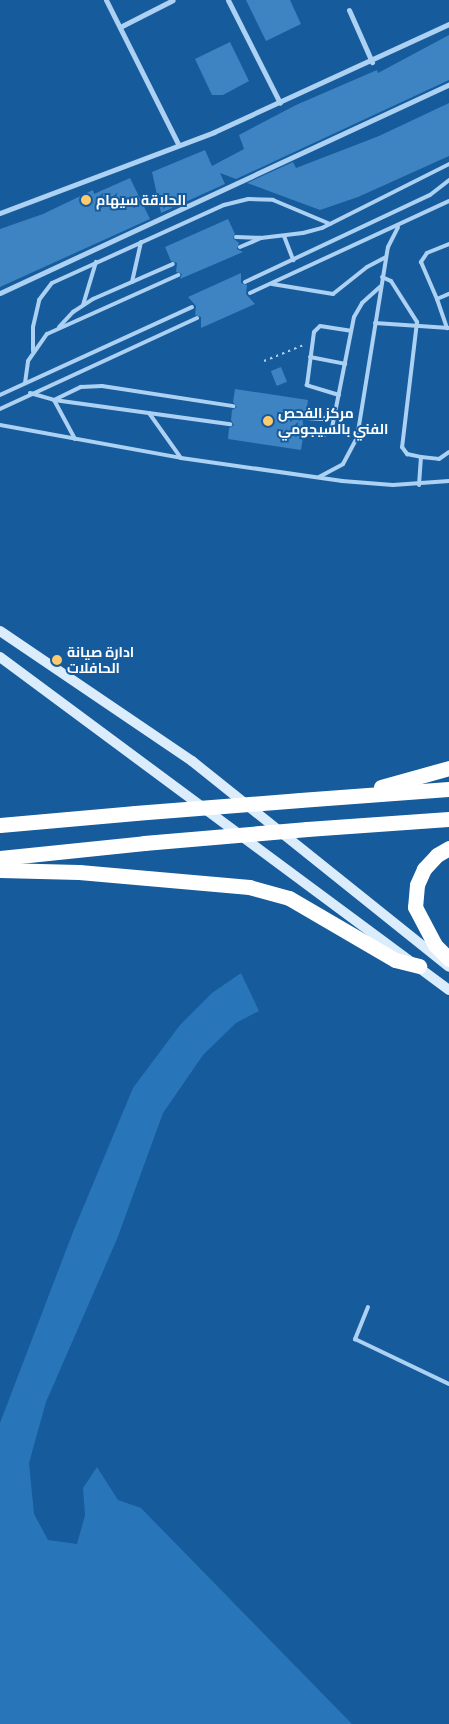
<!DOCTYPE html>
<html>
<head>
<meta charset="utf-8">
<style>
	body { margin:0 }
	#map { position:relative; width:449px; height:1724px; overflow:hidden; background:#165b9b; font-family:Barlow,Cairo,sans-serif }
	div>[style] { position:absolute }
	.green>* { inset:0; background:#2975b9 }
	.building>* { inset:0; background:#3e84c2; transform-origin:0 0 }
	.path>* { height:2px; margin-top:-1px; transform-origin:0; background:repeating-linear-gradient(90deg,#acd1f3 0 2.5px,transparent 0 6.5px) }
	.lane>* { height:4px; margin:-2px; padding:0 2px; transform-origin:2px; border-radius:2px; background:#acd1f3 }
	.street>* { height:5px; margin:-2.5px; padding:0 2.5px; transform-origin:2.5px; border-radius:2.5px; background:#acd1f3 }
	.secondary>* { height:10px; margin:-5px; padding:0 5px; transform-origin:5px; border-radius:5px; background:#dbecfc }
	.highway>* { height:15px; margin:-7.5px; padding:0 7.5px; transform-origin:7.5px; border-radius:7.5px; background:#fff }
	.highway-bridge>* { height:15px; margin:-7.5px; padding:0 7.5px; transform-origin:7.5px; border-radius:7.5px; background:#fff }
	.dots>* { width:14px; height:14px; translate:-50% -50%; box-sizing:border-box; border:2px solid #165b9b; border-radius:50% }
	span { translate:-50% -50%; white-space:nowrap; text-align:center; line-height:1.15; -webkit-text-stroke:4px #165b9b; paint-order:stroke }
	.poi-label { font-size:14px; color:#fff; font-weight:700 }
	.left { translate:0 -50%; text-align:left }
</style>
</head>
<body>
<div id="map">
	<div class="green">
		<div style="clip-path:polygon(241px 973px,259px 1011px,236px 1023px,203px 1055px,163px 1113px,117px 1239px,46px 1402px,29px 1463px,34px 1514px,48px 1540px,77px 1544px,85px 1515px,83px 1488px,97px 1467px,118px 1500px,141px 1508px,352px 1724px,0 1724px,0 1423px,73px 1232px,133px 1088px,180px 1025px,212px 993px)"></div>
	</div>
	<div class="building">
		<div style="clip-path:polygon(246px 0,290px 0,301px 24px,266px 41px)"></div>
		<div style="clip-path:polygon(449px 35px,449px 80px,236px 179px,220px 173px,225px 184px,161px 213px,152px 172px,205px 150px,212px 166px,244px 149px,239px 135px,296px 105px,377px 70px,378px 73px)"></div>
		<div style="clip-path:polygon(230px 42px,249px 81px,223px 95px,212px 95px,195px 59px)"></div>
		<div style="clip-path:polygon(449px 103px,449px 156px,358px 197px,320px 210px,247px 183px,293px 162px,296px 168px,379px 136px)"></div>
		<div style="clip-path:polygon(130px 178px,150px 219px,0 287px,0 229px,43px 214px,93px 190px,94px 194px)"></div>
		<div style="clip-path:polygon(228px 219px,235px 234px,233px 238px,239px 243px,237px 249px,243px 252px,180px 279px,182px 274px,176px 272px,177px 263px,171px 261px,165px 247px)"></div>
		<div style="clip-path:polygon(241px 273px,241px 283px,247px 285px,246px 294px,255px 304px,201px 328px,201px 317px,195px 315px,196px 306px,188px 297px)"></div>
		<div style="left:281px;top:367px;width:16px;height:11px;rotate:68deg"></div>
		<div style="clip-path:polygon(235px 389px,308px 400px,306px 414px,302px 417px,304px 429px,299px 432px,303px 437px,301px 450px,228px 439px,229px 428px,234px 425px,231px 420px,232px 410px,237px 407px,233px 402px)"></div>
	</div>
	<div class="path">
		<div style="left:264px;top:361px;width:45px;rotate:-22deg"></div>
	</div>
	<div class="lane">
		<div style="left:284px;top:236px;width:26px;rotate:69deg"></div>
		<div style="left:236px;top:237px;width:25px;rotate:2deg"></div>
		<div style="left:449px;top:244px;width:24px;rotate:158deg"></div>
		<div style="left:427px;top:253px;width:11px;rotate:124deg"></div>
		<div style="left:421px;top:262px;width:40px;rotate:66.6deg"></div>
		<div style="left:437px;top:299px;width:13px;rotate:-23deg"></div>
		<div style="left:240px;top:247px;width:23px;rotate:-23deg"></div>
		<div style="left:261px;top:238px;width:42px;rotate:-6.8deg"></div>
		<div style="left:303px;top:233px;width:20px;rotate:-15deg"></div>
		<div style="left:322px;top:228px;width:142px;rotate:-26.7deg"></div>
		<div style="left:382px;top:277px;width:10px;rotate:24deg"></div>
		<div style="left:391px;top:281px;width:49px;rotate:57.6deg"></div>
		<div style="left:417px;top:322px;width:126px;rotate:96.8deg"></div>
		<div style="left:402px;top:447px;width:9px;rotate:54deg"></div>
		<div style="left:407px;top:454px;width:14px;rotate:12deg"></div>
		<div style="left:421px;top:457px;width:18px;rotate:6deg"></div>
		<div style="left:439px;top:459px;width:12px;rotate:-35deg"></div>
		<div style="left:132px;top:282px;width:41px;rotate:-77.3deg"></div>
		<div style="left:245px;top:282px;width:204px;rotate:-25.2deg"></div>
		<div style="left:430px;top:195px;width:24px;rotate:-38deg"></div>
		<div style="left:272px;top:284px;width:62px;rotate:9.3deg"></div>
		<div style="left:333px;top:294px;width:43px;rotate:-38.5deg"></div>
		<div style="left:367px;top:267px;width:21px;rotate:-28deg"></div>
		<div style="left:250px;top:293px;width:219px;rotate:-24.8deg"></div>
		<div style="left:437px;top:299px;width:31px;rotate:71deg"></div>
		<div style="left:83px;top:305px;width:45px;rotate:-73.2deg"></div>
		<div style="left:375px;top:323px;width:74px;rotate:3.9deg"></div>
		<div style="left:59px;top:327px;width:21px;rotate:-47deg"></div>
		<div style="left:73px;top:312px;width:24px;rotate:-33deg"></div>
		<div style="left:93px;top:299px;width:87px;rotate:-23.6deg"></div>
		<div style="left:33px;top:351px;width:24px;rotate:-90deg"></div>
		<div style="left:33px;top:327px;width:28px;rotate:-77deg"></div>
		<div style="left:39px;top:300px;width:21px;rotate:-53deg"></div>
		<div style="left:52px;top:283px;width:189px;rotate:-24.4deg"></div>
		<div style="left:224px;top:205px;width:25px;rotate:-14deg"></div>
		<div style="left:248px;top:199px;width:25px;rotate:2deg"></div>
		<div style="left:273px;top:200px;width:62px;rotate:22.8deg"></div>
		<div style="left:310px;top:357px;width:36px;rotate:11deg"></div>
		<div style="left:25px;top:383px;width:22px;rotate:-82deg"></div>
		<div style="left:28px;top:361px;width:33px;rotate:-55deg"></div>
		<div style="left:47px;top:334px;width:144px;rotate:-24.2deg"></div>
		<div style="left:30px;top:393px;width:25px;rotate:16deg"></div>
		<div style="left:54px;top:400px;width:178px;rotate:7.8deg"></div>
		<div style="left:0;top:395px;width:211px;rotate:-24.6deg"></div>
		<div style="left:339px;top:395px;width:34px;rotate:-163deg"></div>
		<div style="left:307px;top:385px;width:53px;rotate:-82.5deg"></div>
		<div style="left:314px;top:332px;width:8px;rotate:-45deg"></div>
		<div style="left:320px;top:326px;width:31px;rotate:9deg"></div>
		<div style="left:0;top:409px;width:217px;rotate:-24.8deg"></div>
		<div style="left:149px;top:413px;width:55px;rotate:54.6deg"></div>
		<div style="left:306px;top:418px;width:17px;rotate:3deg"></div>
		<div style="left:323px;top:419px;width:15px;rotate:-28deg"></div>
		<div style="left:0;top:425px;width:184px;rotate:10.3deg"></div>
		<div style="left:181px;top:458px;width:163px;rotate:8.1deg"></div>
		<div style="left:342px;top:481px;width:51px;rotate:4.5deg"></div>
		<div style="left:393px;top:485px;width:56px;rotate:-4.1deg"></div>
		<div style="left:303px;top:433px;width:21px;rotate:5deg"></div>
		<div style="left:324px;top:435px;width:11px;rotate:-41deg"></div>
		<div style="left:332px;top:428px;width:113px;rotate:-78.8deg"></div>
		<div style="left:354px;top:317px;width:16px;rotate:-60deg"></div>
		<div style="left:362px;top:303px;width:24px;rotate:-42deg"></div>
		<div style="left:75px;top:439px;width:44px;rotate:-118.3deg"></div>
		<div style="left:54px;top:400px;width:30px;rotate:-26deg"></div>
		<div style="left:81px;top:387px;width:21px;rotate:-3deg"></div>
		<div style="left:102px;top:386px;width:133px;rotate:8.7deg"></div>
		<div style="left:319px;top:477px;width:27px;rotate:-28deg"></div>
		<div style="left:343px;top:464px;width:30px;rotate:-62deg"></div>
		<div style="left:357px;top:438px;width:193px;rotate:-80.8deg"></div>
		<div style="left:388px;top:247px;width:22px;rotate:-63deg"></div>
		<div style="left:419px;top:485px;width:28px;rotate:-86deg"></div>
		<div style="left:368px;top:1307px;width:35px;rotate:112deg"></div>
		<div style="left:355px;top:1339px;width:104px;rotate:25.6deg"></div>
	</div>
	<div class="street">
		<div style="left:106px;top:0;width:161px;rotate:63.4deg"></div>
		<div style="left:228px;top:0;width:115px;rotate:63.2deg"></div>
		<div style="left:349px;top:10px;width:57px;rotate:66.1deg"></div>
		<div style="left:120px;top:27px;width:59px;rotate:-27deg"></div>
		<div style="left:0;top:213px;width:229px;rotate:-20.7deg"></div>
		<div style="left:214px;top:132px;width:259px;rotate:-24.7deg"></div>
		<div style="left:0;top:293px;width:495px;rotate:-24.9deg"></div>
	</div>
	<div class="secondary">
		<div style="left:0;top:631px;width:232px;rotate:34.1deg"></div>
		<div style="left:192px;top:761px;width:329px;rotate:38.7deg"></div>
		<div style="left:0;top:657px;width:559px;rotate:36.56deg"></div>
	</div>
	<div class="highway">
		<div style="left:381px;top:787px;width:71px;rotate:-15.6deg"></div>
		<div style="left:300px;top:800px;width:149px;rotate:-4.2deg"></div>
		<div style="left:0;top:825px;width:136px;rotate:-5.1deg"></div>
		<div style="left:307px;top:829px;width:142px;rotate:-4deg"></div>
		<div style="left:449px;top:848px;width:14px;rotate:150deg"></div>
		<div style="left:437px;top:855px;width:19px;rotate:133deg"></div>
		<div style="left:424px;top:869px;width:17px;rotate:114deg"></div>
		<div style="left:417px;top:885px;width:22px;rotate:95deg"></div>
		<div style="left:415px;top:907px;width:43px;rotate:62.2deg"></div>
		<div style="left:435px;top:945px;width:20px;rotate:45deg"></div>
		<div style="left:0;top:858px;width:145px;rotate:-5.9deg"></div>
		<div style="left:0;top:870px;width:79px;rotate:1.5deg"></div>
		<div style="left:79px;top:872px;width:171px;rotate:5deg"></div>
		<div style="left:249px;top:887px;width:41px;rotate:15.4deg"></div>
		<div style="left:289px;top:898px;width:123px;rotate:30.3deg"></div>
		<div style="left:395px;top:960px;width:25px;rotate:14deg"></div>
	</div>
	<div class="highway-bridge">
		<div style="left:135px;top:813px;width:166px;rotate:-4.5deg"></div>
		<div style="left:144px;top:843px;width:164px;rotate:-4.9deg"></div>
	</div>
	<div class="dots">
		<div style="left:86px;top:200px;background:#ffc96d"></div>
		<div style="left:268px;top:421px;background:#ffc96d"></div>
		<div style="left:57px;top:660px;background:#ffc96d"></div>
	</div>
	<div class="poi-label">
		<span class="left" style="left:96px;top:200px">الحلاقة سيهام</span>
		<span class="left" style="left:278px;top:421px">مركز الفحص<br>الفني بالسيجومي</span>
		<span class="left" style="left:67px;top:660px">ادارة صيانة<br>الحافلات</span>
	</div>
</div>
</body>
</html>
